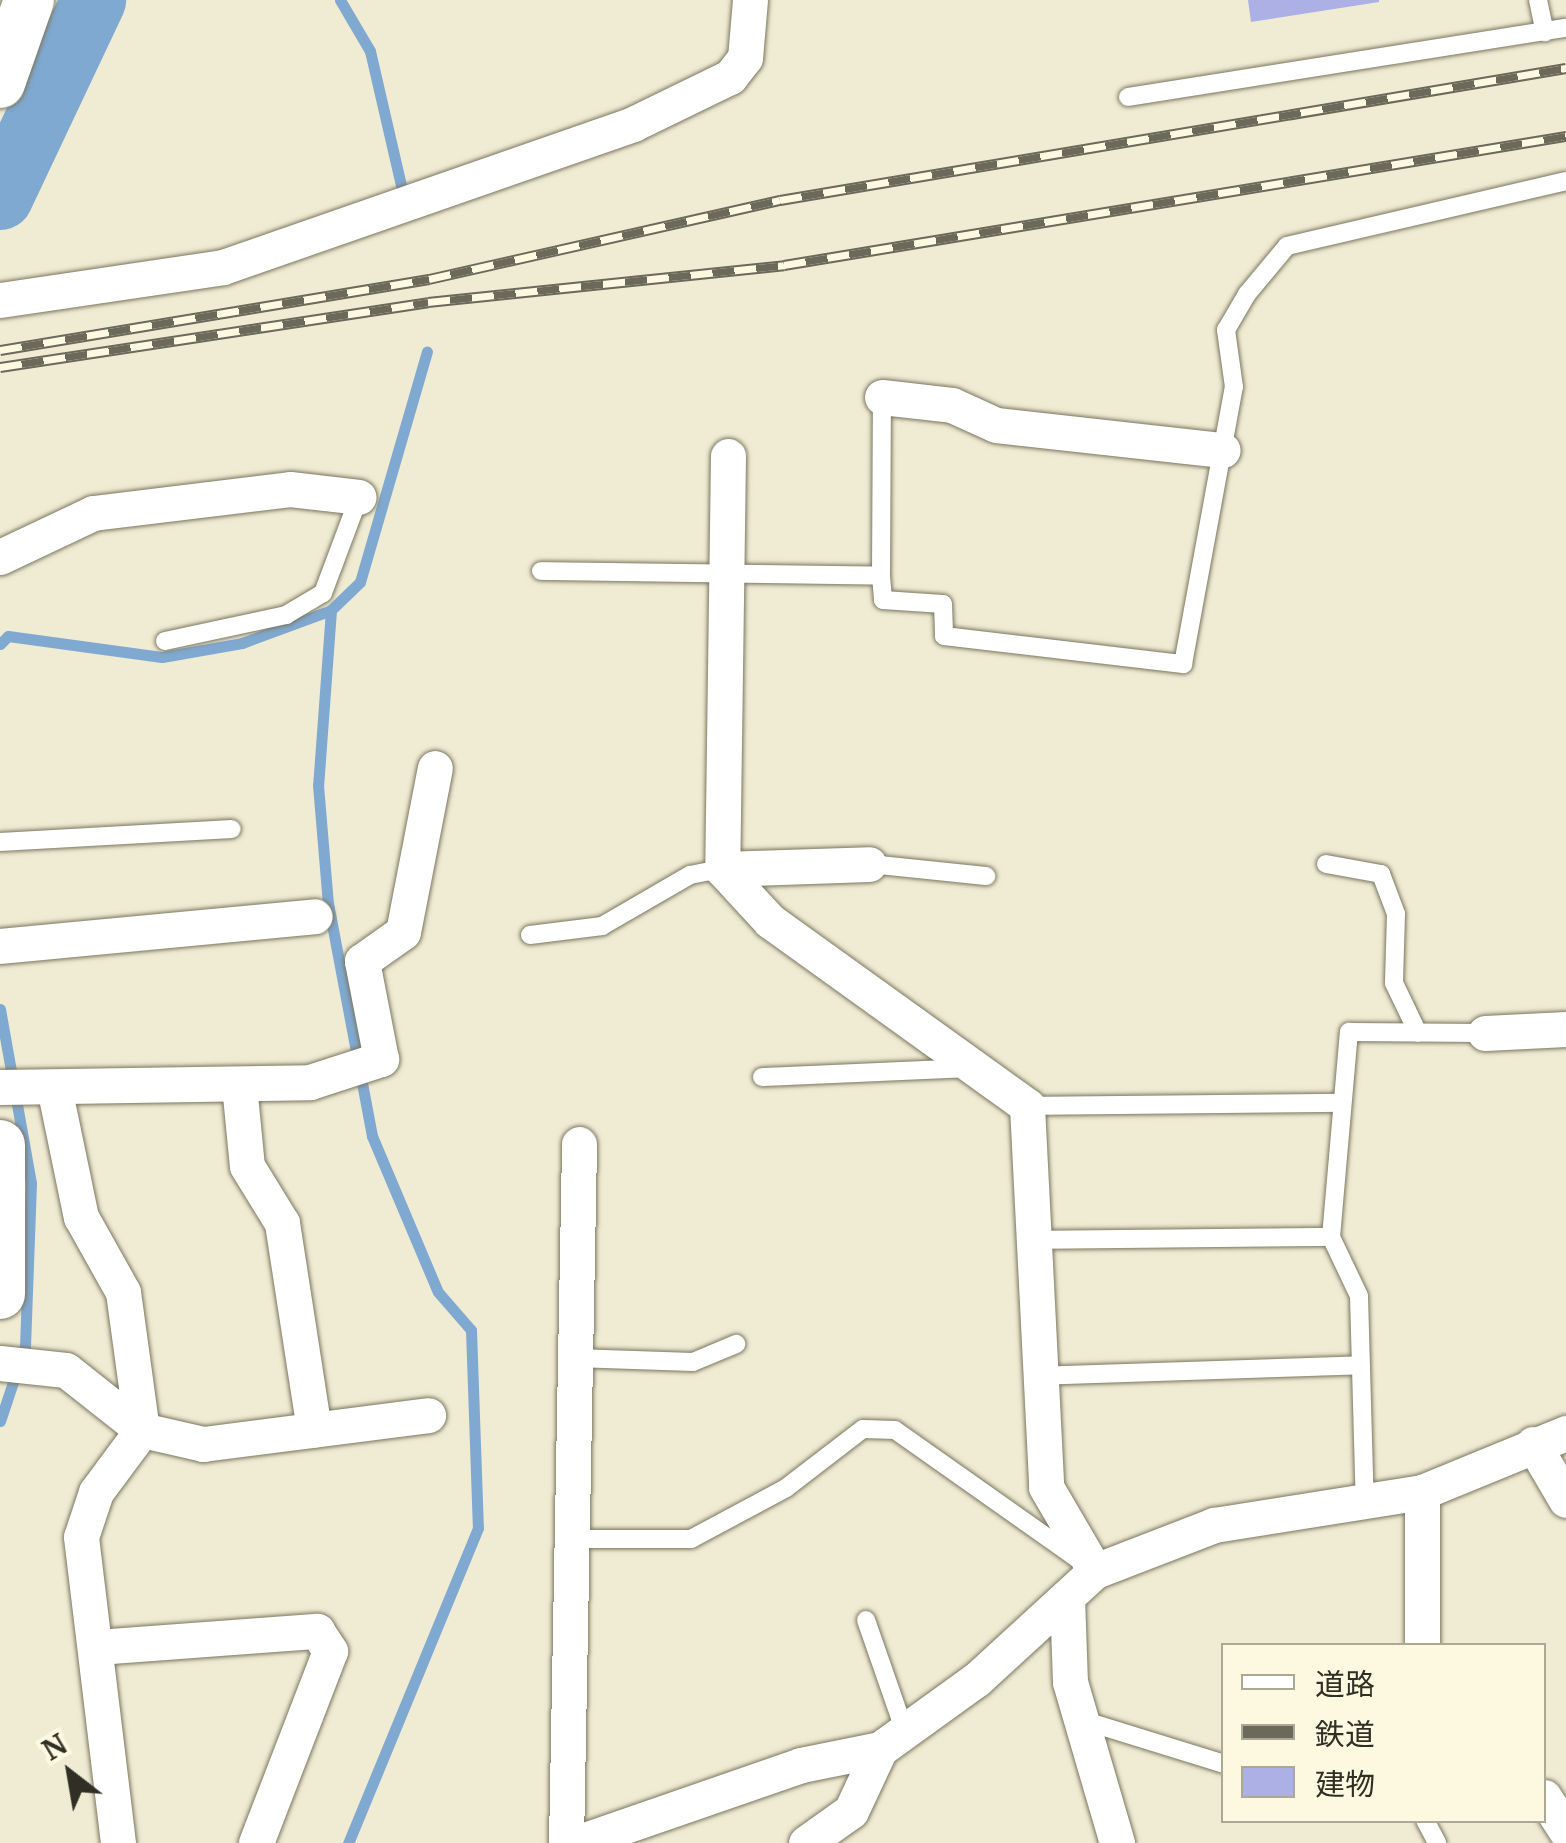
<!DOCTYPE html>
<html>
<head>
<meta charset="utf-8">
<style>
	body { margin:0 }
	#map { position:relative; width:1566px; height:1843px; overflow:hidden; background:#f0ebd3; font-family:Merriweather,"Noto Sans JP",serif }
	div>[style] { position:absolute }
	.stream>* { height:11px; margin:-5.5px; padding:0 5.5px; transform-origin:5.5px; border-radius:5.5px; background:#80a9d1 }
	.river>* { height:65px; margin:-32.5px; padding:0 32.5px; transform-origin:32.5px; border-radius:32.5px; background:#80a9d1 }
	.building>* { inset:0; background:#acb0e4 }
	.roads { filter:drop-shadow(0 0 2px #7a7660) drop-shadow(0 0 2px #7a7660) }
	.lane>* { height:18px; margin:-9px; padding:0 9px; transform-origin:9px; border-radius:9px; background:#fff }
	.street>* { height:35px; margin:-17.5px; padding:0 17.5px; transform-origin:17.5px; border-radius:17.5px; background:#fff }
	.secondary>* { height:50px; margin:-25px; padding:0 25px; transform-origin:25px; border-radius:25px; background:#fff }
	.rail>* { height:11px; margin-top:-5.5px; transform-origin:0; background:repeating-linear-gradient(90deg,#fdf9e0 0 22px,#6b695a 0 44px); box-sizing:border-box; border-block:2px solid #6b695a }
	span { translate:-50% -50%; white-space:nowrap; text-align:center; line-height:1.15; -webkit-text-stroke:10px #fdf9e0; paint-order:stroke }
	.legend { position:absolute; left:1221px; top:1643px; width:325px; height:180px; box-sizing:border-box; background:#fdf9e0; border:2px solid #aba895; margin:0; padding:12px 18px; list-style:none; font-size:30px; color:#302f25 }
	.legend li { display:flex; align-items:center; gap:20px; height:50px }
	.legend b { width:50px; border:2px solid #aba895 }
	.north { position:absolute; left:20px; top:1723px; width:100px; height:100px; -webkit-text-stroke:8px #fdf9e0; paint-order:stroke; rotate:329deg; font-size:28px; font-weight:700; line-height:40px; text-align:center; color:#302f25 }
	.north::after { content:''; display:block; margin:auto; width:35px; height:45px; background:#302f25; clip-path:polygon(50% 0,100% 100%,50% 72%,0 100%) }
</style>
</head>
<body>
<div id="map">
	<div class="stream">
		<div style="left:340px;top:0;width:59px;rotate:59.5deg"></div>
		<div style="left:370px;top:51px;width:147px;rotate:77deg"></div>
		<div style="left:331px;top:610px;width:175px;rotate:94.2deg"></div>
		<div style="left:318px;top:785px;width:118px;rotate:85.2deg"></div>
		<div style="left:328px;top:903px;width:237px;rotate:79.3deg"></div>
		<div style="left:372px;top:1136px;width:169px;rotate:67.1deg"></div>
		<div style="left:438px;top:1292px;width:50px;rotate:49deg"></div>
		<div style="left:471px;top:1330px;width:198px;rotate:88deg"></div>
		<div style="left:478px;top:1528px;width:341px;rotate:112.4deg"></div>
		<div style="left:0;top:644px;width:11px;rotate:-45deg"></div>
		<div style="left:8px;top:636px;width:155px;rotate:7.8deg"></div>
		<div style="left:162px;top:657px;width:81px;rotate:-9.9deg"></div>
		<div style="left:242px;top:643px;width:95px;rotate:-20.3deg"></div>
		<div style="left:331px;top:610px;width:40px;rotate:-44deg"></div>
		<div style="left:360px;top:582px;width:240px;rotate:-73.8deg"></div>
		<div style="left:0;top:1009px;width:177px;rotate:79.9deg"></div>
		<div style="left:31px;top:1183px;width:163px;rotate:92.1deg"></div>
		<div style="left:25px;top:1346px;width:79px;rotate:108.4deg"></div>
	</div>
	<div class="river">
		<div style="left:0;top:197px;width:218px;rotate:-64.7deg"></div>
	</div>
	<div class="building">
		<div style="clip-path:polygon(1248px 0,1379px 0,1379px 2px,1251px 22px)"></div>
	</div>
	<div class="roads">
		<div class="lane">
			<div style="left:1538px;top:0;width:33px;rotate:78deg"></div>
			<div style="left:1128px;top:97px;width:443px;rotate:-9deg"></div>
			<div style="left:541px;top:571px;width:340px;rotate:0.8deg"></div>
			<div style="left:881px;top:576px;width:179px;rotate:-89.7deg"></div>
			<div style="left:881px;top:576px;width:24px;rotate:85deg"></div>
			<div style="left:883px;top:600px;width:60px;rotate:3.8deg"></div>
			<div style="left:943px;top:604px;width:32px;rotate:88deg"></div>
			<div style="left:944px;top:636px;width:241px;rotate:6.7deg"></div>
			<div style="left:1183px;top:664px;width:282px;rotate:-79.6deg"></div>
			<div style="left:1234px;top:387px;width:58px;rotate:-98deg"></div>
			<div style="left:1226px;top:330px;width:42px;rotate:-59.7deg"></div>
			<div style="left:1247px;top:294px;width:62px;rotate:-50.2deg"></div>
			<div style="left:1287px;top:246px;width:286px;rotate:-13.1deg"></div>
			<div style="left:165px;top:641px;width:124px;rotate:-12.1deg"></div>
			<div style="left:286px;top:615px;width:43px;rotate:-30.7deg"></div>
			<div style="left:323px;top:593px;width:103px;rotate:-69.4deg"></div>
			<div style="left:0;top:842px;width:232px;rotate:-3.2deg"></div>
			<div style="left:869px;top:864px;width:118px;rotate:5.9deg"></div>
			<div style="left:1326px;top:864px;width:56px;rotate:10.3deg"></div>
			<div style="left:1381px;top:874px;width:43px;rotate:69.4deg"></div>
			<div style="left:1396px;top:914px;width:69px;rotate:91.7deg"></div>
			<div style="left:1394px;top:983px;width:55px;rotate:64.4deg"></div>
			<div style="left:530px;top:935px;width:73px;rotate:-7.1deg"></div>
			<div style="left:602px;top:926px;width:102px;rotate:-30.1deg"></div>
			<div style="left:690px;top:875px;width:33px;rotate:-11deg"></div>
			<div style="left:762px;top:1077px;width:205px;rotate:-2.5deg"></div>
			<div style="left:1027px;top:1106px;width:311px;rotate:-0.6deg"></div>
			<div style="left:1331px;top:1237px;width:65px;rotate:64.6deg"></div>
			<div style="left:1359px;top:1296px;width:210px;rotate:88.4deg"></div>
			<div style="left:1031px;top:1240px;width:300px;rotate:-0.6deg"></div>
			<div style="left:1331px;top:1237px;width:206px;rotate:-85deg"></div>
			<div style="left:1349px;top:1032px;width:136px;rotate:0.4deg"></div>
			<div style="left:575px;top:1358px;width:118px;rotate:1.9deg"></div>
			<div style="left:693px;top:1362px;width:47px;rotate:-22.7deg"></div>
			<div style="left:1036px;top:1376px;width:324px;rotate:-1.9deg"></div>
			<div style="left:572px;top:1539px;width:119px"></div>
			<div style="left:691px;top:1539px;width:108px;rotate:-28.2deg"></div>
			<div style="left:786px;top:1488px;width:97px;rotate:-37.5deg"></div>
			<div style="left:863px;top:1429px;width:32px;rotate:2deg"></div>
			<div style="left:895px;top:1430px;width:229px;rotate:35.2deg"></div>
			<div style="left:866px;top:1620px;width:119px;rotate:70.8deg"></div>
			<div style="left:1079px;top:1719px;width:152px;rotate:17.2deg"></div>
			<div style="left:1425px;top:1820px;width:26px;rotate:62deg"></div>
		</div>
		<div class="street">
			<div style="left:0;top:300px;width:225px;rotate:-8.4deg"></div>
			<div style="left:223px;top:267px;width:434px;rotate:-19.2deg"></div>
			<div style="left:633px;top:124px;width:108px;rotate:-25.9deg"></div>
			<div style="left:730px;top:77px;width:24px;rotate:-52deg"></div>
			<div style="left:745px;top:58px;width:58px;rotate:-85.1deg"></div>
			<div style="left:882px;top:397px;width:70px;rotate:6.5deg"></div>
			<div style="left:952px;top:405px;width:48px;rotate:24.4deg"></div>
			<div style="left:996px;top:425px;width:228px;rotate:6.3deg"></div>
			<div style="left:728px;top:456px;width:413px;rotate:90.8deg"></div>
			<div style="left:722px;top:869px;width:71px;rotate:47.3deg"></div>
			<div style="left:770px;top:921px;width:317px;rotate:35.7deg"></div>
			<div style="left:1027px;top:1106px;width:381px;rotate:87.1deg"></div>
			<div style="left:1046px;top:1487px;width:97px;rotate:59.7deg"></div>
			<div style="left:0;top:557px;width:103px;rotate:-25.3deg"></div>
			<div style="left:93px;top:513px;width:198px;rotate:-6.9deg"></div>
			<div style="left:290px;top:489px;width:69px;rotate:6.6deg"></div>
			<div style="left:722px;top:869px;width:147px;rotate:-1.9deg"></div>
			<div style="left:0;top:946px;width:316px;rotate:-5.4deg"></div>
			<div style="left:1485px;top:1033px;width:81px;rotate:-2.8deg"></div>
			<div style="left:239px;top:1085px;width:81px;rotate:84.4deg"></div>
			<div style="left:247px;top:1166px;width:67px;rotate:58.4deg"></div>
			<div style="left:282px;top:1223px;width:209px;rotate:81.2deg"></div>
			<div style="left:0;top:1087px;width:310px;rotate:-0.9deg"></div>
			<div style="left:310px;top:1082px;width:75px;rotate:-17.9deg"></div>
			<div style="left:381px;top:1059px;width:100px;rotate:-101deg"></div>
			<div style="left:362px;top:961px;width:50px;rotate:-35.3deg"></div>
			<div style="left:403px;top:932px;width:167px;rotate:-79deg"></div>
			<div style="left:55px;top:1092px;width:128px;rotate:78.3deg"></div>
			<div style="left:81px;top:1217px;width:86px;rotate:60.8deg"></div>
			<div style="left:123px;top:1292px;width:139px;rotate:82.2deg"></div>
			<div style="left:142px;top:1430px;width:77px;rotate:126.6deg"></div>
			<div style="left:96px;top:1492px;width:47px;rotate:108.4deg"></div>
			<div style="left:81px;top:1537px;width:308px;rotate:83.1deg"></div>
			<div style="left:0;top:1363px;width:66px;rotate:6.1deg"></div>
			<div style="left:66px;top:1370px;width:97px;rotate:38.3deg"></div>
			<div style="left:142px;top:1430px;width:63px;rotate:12.9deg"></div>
			<div style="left:203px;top:1444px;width:227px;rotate:-7.3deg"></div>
			<div style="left:1533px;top:1444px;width:65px;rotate:59.5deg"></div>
			<div style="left:1422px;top:1492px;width:154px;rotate:90deg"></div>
			<div style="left:1067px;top:1597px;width:85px;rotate:88deg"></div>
			<div style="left:1070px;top:1682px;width:168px;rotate:73.7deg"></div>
			<div style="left:97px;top:1647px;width:221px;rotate:-4.2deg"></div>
			<div style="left:317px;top:1631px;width:24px;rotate:57deg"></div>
			<div style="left:330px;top:1651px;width:206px;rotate:111.1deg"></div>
			<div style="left:1544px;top:1797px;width:40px;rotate:57.1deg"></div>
			<div style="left:566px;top:1843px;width:699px;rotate:-88.93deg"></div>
			<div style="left:576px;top:1843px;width:238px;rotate:-19.1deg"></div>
			<div style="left:801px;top:1765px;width:81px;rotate:-11.4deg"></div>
			<div style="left:880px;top:1749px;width:120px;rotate:-35.8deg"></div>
			<div style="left:977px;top:1679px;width:160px;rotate:-42.5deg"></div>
			<div style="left:1095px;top:1571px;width:128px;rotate:-21.1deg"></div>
			<div style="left:1214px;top:1525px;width:211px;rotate:-9deg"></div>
			<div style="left:1422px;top:1492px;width:156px;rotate:-22.3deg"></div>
			<div style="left:806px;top:1843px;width:55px;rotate:-35.4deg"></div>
			<div style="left:851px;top:1811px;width:68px;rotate:-64.9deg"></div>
		</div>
		<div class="secondary">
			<div style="left:0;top:83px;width:88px;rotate:-70.7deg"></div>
			<div style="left:0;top:1145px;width:149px;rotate:90deg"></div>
		</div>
	</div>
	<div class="rail">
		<div style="left:0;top:350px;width:435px;rotate:-9.4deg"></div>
		<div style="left:429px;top:279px;width:360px;rotate:-12.7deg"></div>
		<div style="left:780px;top:200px;width:797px;rotate:-9.53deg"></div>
		<div style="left:0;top:367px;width:433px;rotate:-8.6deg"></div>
		<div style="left:428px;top:302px;width:358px;rotate:-5.9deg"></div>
		<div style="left:784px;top:265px;width:793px;rotate:-9.37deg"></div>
	</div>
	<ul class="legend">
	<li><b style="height:12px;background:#fff"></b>道路</li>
	<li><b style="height:12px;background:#6b695a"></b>鉄道</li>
	<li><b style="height:28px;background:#acb0e4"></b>建物</li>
	</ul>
	<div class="north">N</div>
</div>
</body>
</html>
